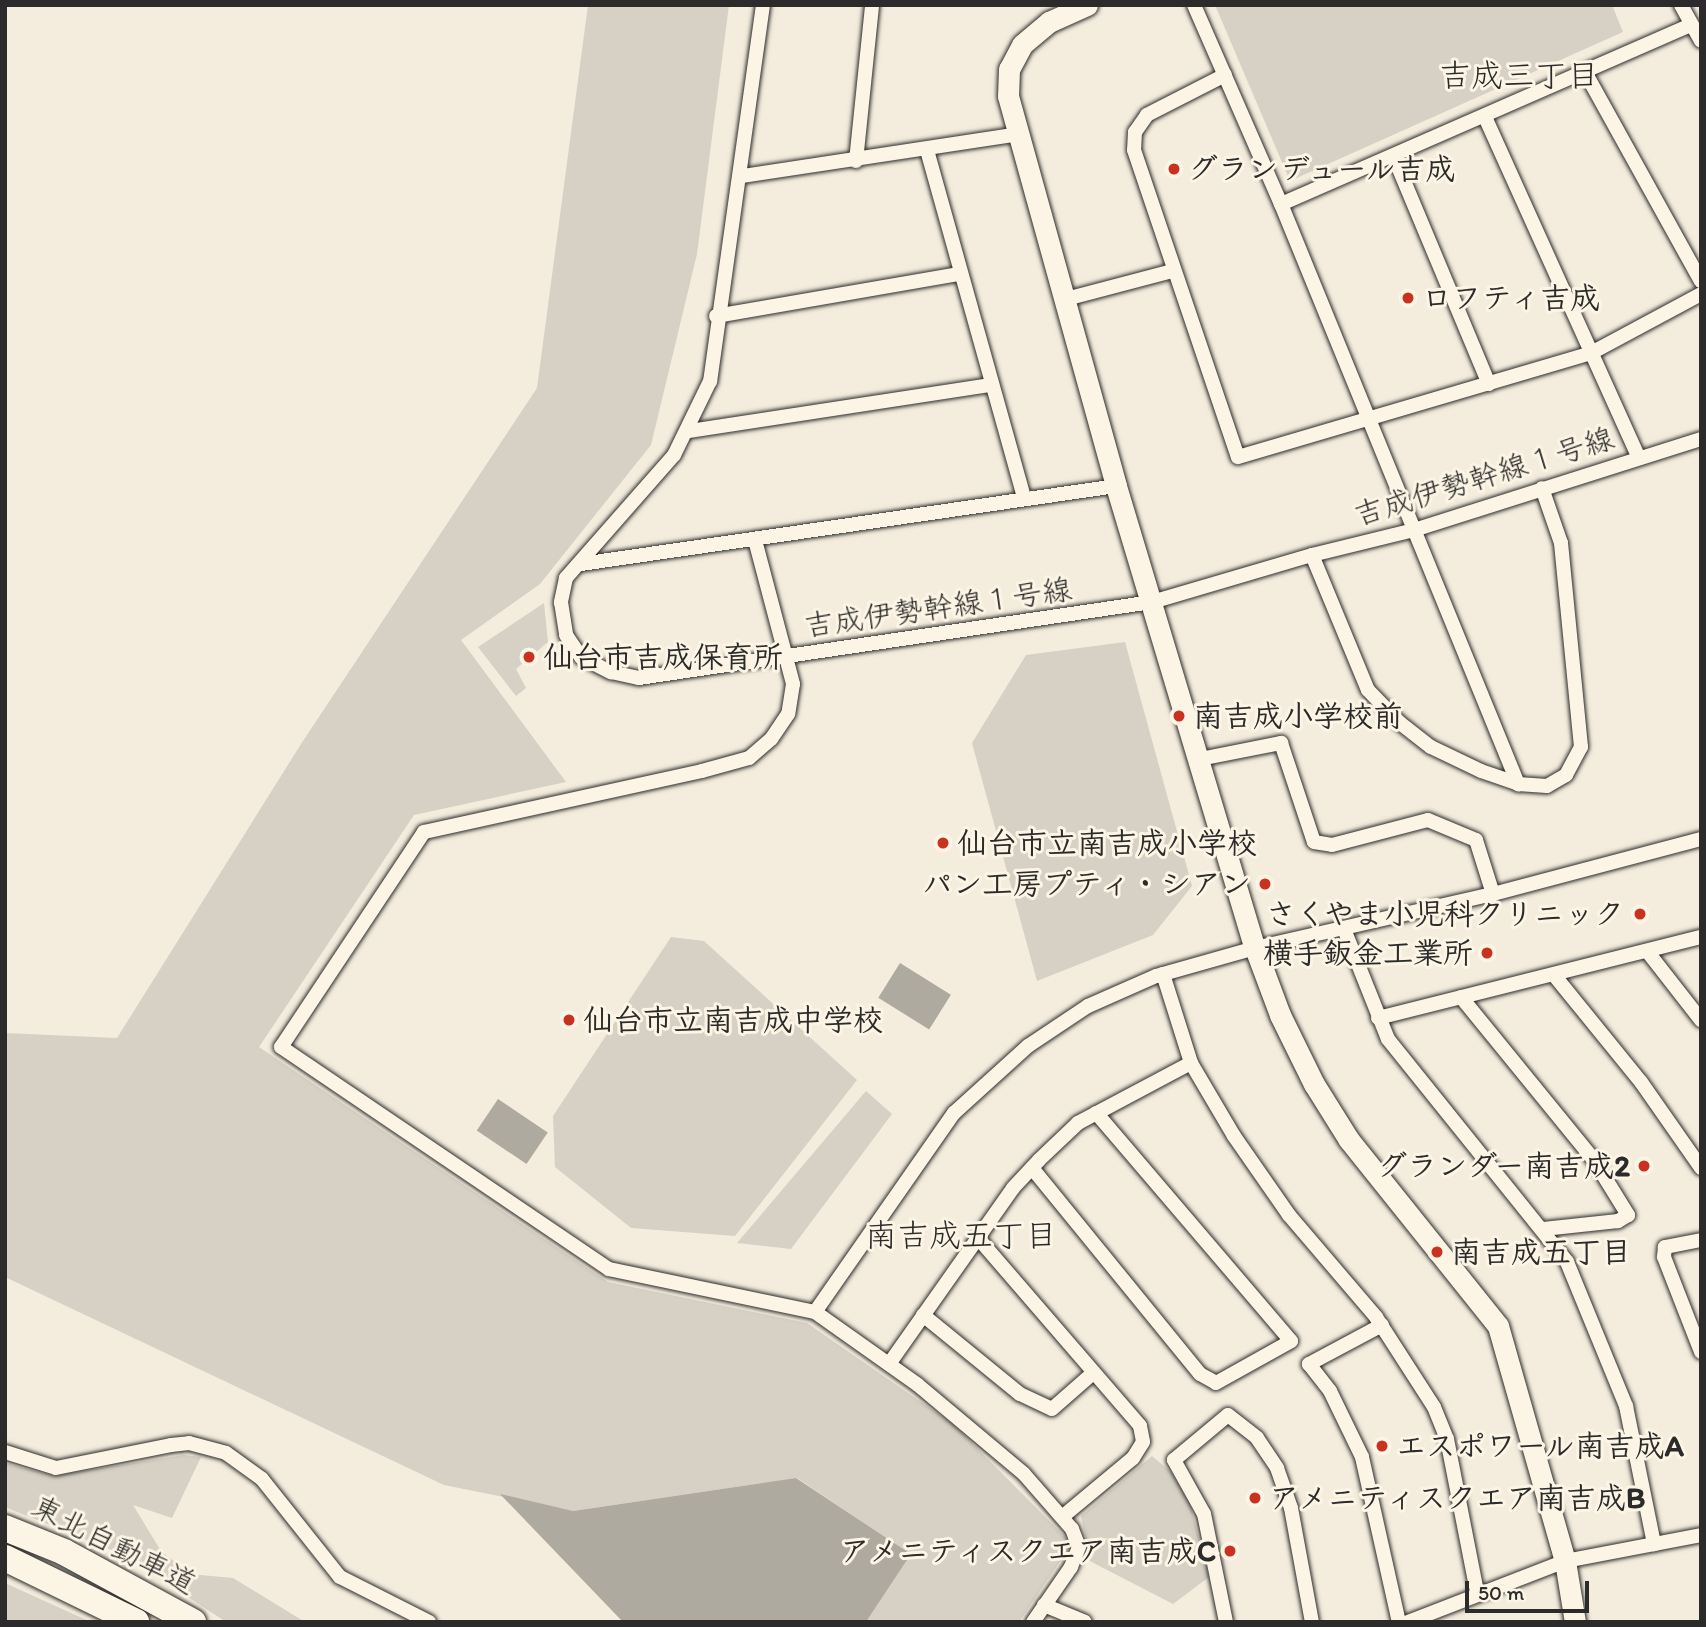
<!DOCTYPE html>
<html>
<head>
<meta charset="utf-8">
<style>
	body { margin:0 }
	#map { position:relative; width:1706px; height:1627px; overflow:hidden; background:#f4edde; font-family:Itim,"Klee One",sans-serif }
	div>[style] { position:absolute }
	.green>* { inset:0; background:#d6d1c4 }
	.water>* { inset:0; background:#afaaa0; transform-origin:0 0 }
	.roads { filter:drop-shadow(0 0 2px #2b2b2b) drop-shadow(0 0 2px #2b2b2b) }
	.street>* { height:14px; margin:-7px; padding:0 7px; transform-origin:7px; border-radius:7px; background:#fcf5e5 }
	.secondary>* { height:21px; margin:-10.5px; padding:0 10.5px; transform-origin:10.5px; border-radius:10.5px; background:#fcf5e5 }
	.highway>* { height:26px; margin:-13px; padding:0 13px; transform-origin:13px; border-radius:13px; background:#fcf5e5 }
	.dots>* { width:19px; height:19px; translate:-50% -50%; box-sizing:border-box; border:4px solid #fcf5e5; border-radius:50% }
	span { translate:-50% -50%; white-space:nowrap; text-align:center; line-height:1.15; -webkit-text-stroke:6px #fcf5e5; paint-order:stroke }
	.poi-label { font-size:30px; color:#2b2b2b; font-weight:700 }
	.left { translate:0 -50%; text-align:left }
	.right { translate:-100% -50%; text-align:right }
	.street-label { font-size:30px; color:#2b2b2b }
	.neighbourhood-label { font-size:32px; color:#2b2b2b }
	.frame { position:absolute; inset:0; border:7px solid #2b2b2b; pointer-events:none }
	.scale { position:absolute; left:1465px; top:1581px; width:124px; height:32px; box-sizing:border-box; border:4px solid #2b2b2b; border-top:0; padding-left:9px; font-size:21px; line-height:24px; white-space:nowrap; color:#2b2b2b; -webkit-text-stroke:5px #fcf5e5; paint-order:stroke }
</style>
</head>
<body>
<div id="map">
	<div class="green">
		<div style="clip-path:polygon(588px 5px,729px 5px,697px 254px,651px 445px,540px 584px,461px 640px,566px 782px,414px 815px,259px 1047px,608px 1282px,807px 1323px,954px 1425px,1072px 1544px,1019px 1622px,866px 1622px,911px 1554px,797px 1478px,573px 1511px,444px 1485px,5px 1277px,5px 1033px,117px 1038px,301px 744px,537px 388px)"></div>
		<div style="clip-path:polygon(1215px 5px,1612px 5px,1623px 32px,1290px 181px)"></div>
		<div style="clip-path:polygon(544px 603px,548px 642px,516px 669px,526px 688px,516px 696px,478px 647px)"></div>
		<div style="clip-path:polygon(1125px 642px,1192px 886px,1153px 935px,1037px 981px,972px 743px,1026px 655px)"></div>
		<div style="clip-path:polygon(671px 937px,704px 941px,857px 1080px,735px 1236px,631px 1228px,555px 1167px,553px 1116px)"></div>
		<div style="clip-path:polygon(866px 1091px,892px 1114px,791px 1249px,737px 1243px)"></div>
		<div style="clip-path:polygon(183px 1455px,201px 1457px,172px 1518px,133px 1505px,161px 1551px,190px 1574px,233px 1578px,305px 1622px,226px 1622px,124px 1555px,5px 1507px,5px 1463px,53px 1476px)"></div>
		<div style="clip-path:polygon(1152px 1456px,1171px 1472px,1190px 1504px,1209px 1577px,1173px 1604px,1082px 1557px,1086px 1539px,1081px 1516px)"></div>
		<div style="clip-path:polygon(5px 1583px,91px 1622px,5px 1622px)"></div>
	</div>
	<div class="water">
		<div style="left:900px;top:963px;width:60px;height:41px;rotate:32deg"></div>
		<div style="left:498px;top:1099px;width:60px;height:38px;rotate:34deg"></div>
		<div style="clip-path:polygon(796px 1478px,911px 1554px,866px 1622px,623px 1622px,500px 1494px,573px 1511px)"></div>
	</div>
	<div class="roads">
		<div class="street">
			<div style="left:763px;top:5px;width:380px;rotate:98deg"></div>
			<div style="left:710px;top:381px;width:82px;rotate:115.9deg"></div>
			<div style="left:674px;top:455px;width:164px;rotate:131.3deg"></div>
			<div style="left:566px;top:578px;width:25px;rotate:102deg"></div>
			<div style="left:561px;top:602px;width:33px;rotate:81deg"></div>
			<div style="left:566px;top:635px;width:27px;rotate:56deg"></div>
			<div style="left:581px;top:657px;width:34px;rotate:27deg"></div>
			<div style="left:611px;top:672px;width:29px;rotate:12deg"></div>
			<div style="left:639px;top:678px;width:519px;rotate:-8.43deg"></div>
			<div style="left:1152px;top:602px;width:167px;rotate:-16.4deg"></div>
			<div style="left:1312px;top:555px;width:105px;rotate:-13.8deg"></div>
			<div style="left:1414px;top:530px;width:301px;rotate:-17.6deg"></div>
			<div style="left:1194px;top:5px;width:217px;rotate:66.4deg"></div>
			<div style="left:1281px;top:204px;width:627px;rotate:67.77deg"></div>
			<div style="left:1681px;top:5px;width:41px;rotate:60.9deg"></div>
			<div style="left:1585px;top:72px;width:239px;rotate:61deg"></div>
			<div style="left:1225px;top:75px;width:88px;rotate:152.9deg"></div>
			<div style="left:1147px;top:115px;width:21px;rotate:125deg"></div>
			<div style="left:1135px;top:132px;width:18px;rotate:93deg"></div>
			<div style="left:1134px;top:150px;width:324px;rotate:71.3deg"></div>
			<div style="left:1238px;top:457px;width:368px;rotate:-16.4deg"></div>
			<div style="left:1591px;top:353px;width:125px;rotate:-28.2deg"></div>
			<div style="left:1485px;top:117px;width:372px;rotate:65.7deg"></div>
			<div style="left:927px;top:150px;width:361px;rotate:74.4deg"></div>
			<div style="left:1394px;top:157px;width:246px;rotate:67.3deg"></div>
			<div style="left:856px;top:161px;width:157px;rotate:-84.1deg"></div>
			<div style="left:742px;top:176px;width:282px;rotate:-8.6deg"></div>
			<div style="left:1281px;top:204px;width:446px;rotate:-23.6deg"></div>
			<div style="left:1066px;top:299px;width:110px;rotate:-14.8deg"></div>
			<div style="left:716px;top:316px;width:247px;rotate:-9.8deg"></div>
			<div style="left:689px;top:431px;width:305px;rotate:-8.7deg"></div>
			<div style="left:755px;top:540px;width:149px;rotate:75.2deg"></div>
			<div style="left:793px;top:684px;width:30px;rotate:99deg"></div>
			<div style="left:788px;top:714px;width:30px;rotate:124deg"></div>
			<div style="left:771px;top:739px;width:29px;rotate:139deg"></div>
			<div style="left:749px;top:758px;width:49px;rotate:164.5deg"></div>
			<div style="left:702px;top:771px;width:285px;rotate:167.6deg"></div>
			<div style="left:424px;top:832px;width:258px;rotate:123.6deg"></div>
			<div style="left:281px;top:1047px;width:396px;rotate:34.1deg"></div>
			<div style="left:609px;top:1269px;width:210px;rotate:11.8deg"></div>
			<div style="left:815px;top:1312px;width:126px;rotate:35.3deg"></div>
			<div style="left:918px;top:1385px;width:138px;rotate:40deg"></div>
			<div style="left:1024px;top:1474px;width:73px;rotate:48.9deg"></div>
			<div style="left:1072px;top:1529px;width:19px;rotate:69deg"></div>
			<div style="left:1079px;top:1547px;width:22px;rotate:112deg"></div>
			<div style="left:1071px;top:1567px;width:67px;rotate:124.6deg"></div>
			<div style="left:1312px;top:555px;width:146px;rotate:67.5deg"></div>
			<div style="left:1368px;top:690px;width:46px;rotate:45.9deg"></div>
			<div style="left:1400px;top:723px;width:39px;rotate:38deg"></div>
			<div style="left:1431px;top:747px;width:55px;rotate:25.6deg"></div>
			<div style="left:1481px;top:771px;width:39px;rotate:19deg"></div>
			<div style="left:1518px;top:784px;width:29px;rotate:4deg"></div>
			<div style="left:1547px;top:786px;width:22px;rotate:-30deg"></div>
			<div style="left:1566px;top:775px;width:32px;rotate:-62deg"></div>
			<div style="left:1581px;top:747px;width:205px;rotate:-95.6deg"></div>
			<div style="left:1561px;top:543px;width:58px;rotate:-109.1deg"></div>
			<div style="left:581px;top:564px;width:541px;rotate:-8.29deg"></div>
			<div style="left:1200px;top:759px;width:83px;rotate:-11.2deg"></div>
			<div style="left:1281px;top:743px;width:104px;rotate:71.6deg"></div>
			<div style="left:1314px;top:842px;width:18px;rotate:9deg"></div>
			<div style="left:1332px;top:845px;width:99px;rotate:-14.6deg"></div>
			<div style="left:1428px;top:820px;width:52px;rotate:22.6deg"></div>
			<div style="left:1476px;top:840px;width:57px;rotate:72.5deg"></div>
			<div style="left:1493px;top:894px;width:215px;rotate:-14.8deg"></div>
			<div style="left:1344px;top:929px;width:118px;rotate:68.2deg"></div>
			<div style="left:1388px;top:1039px;width:286px;rotate:51.2deg"></div>
			<div style="left:1567px;top:1262px;width:156px;rotate:67.7deg"></div>
			<div style="left:1626px;top:1406px;width:141px;rotate:78.5deg"></div>
			<div style="left:1647px;top:951px;width:88px;rotate:52deg"></div>
			<div style="left:1163px;top:974px;width:93px;rotate:72.5deg"></div>
			<div style="left:1191px;top:1063px;width:85px;rotate:59.5deg"></div>
			<div style="left:1234px;top:1136px;width:96px;rotate:55.2deg"></div>
			<div style="left:1289px;top:1215px;width:134px;rotate:49.5deg"></div>
			<div style="left:1376px;top:1317px;width:107px;rotate:57.2deg"></div>
			<div style="left:1434px;top:1407px;width:35px;rotate:68deg"></div>
			<div style="left:1447px;top:1439px;width:156px;rotate:78.9deg"></div>
			<div style="left:1554px;top:975px;width:138px;rotate:50.9deg"></div>
			<div style="left:1641px;top:1082px;width:105px;rotate:55.1deg"></div>
			<div style="left:1461px;top:997px;width:210px;rotate:50.8deg"></div>
			<div style="left:1594px;top:1160px;width:65px;rotate:58.3deg"></div>
			<div style="left:1628px;top:1215px;width:12px;rotate:149deg"></div>
			<div style="left:1618px;top:1221px;width:75px;rotate:173.9deg"></div>
			<div style="left:1378px;top:1018px;width:333px;rotate:-14.1deg"></div>
			<div style="left:1032px;top:1168px;width:266px;rotate:50.8deg"></div>
			<div style="left:1200px;top:1374px;width:18px;rotate:29deg"></div>
			<div style="left:1216px;top:1383px;width:86px;rotate:-29.2deg"></div>
			<div style="left:1291px;top:1341px;width:300px;rotate:-130.5deg"></div>
			<div style="left:978px;top:1238px;width:248px;rotate:49.2deg"></div>
			<div style="left:1140px;top:1426px;width:16px;rotate:79deg"></div>
			<div style="left:1143px;top:1442px;width:19px;rotate:122deg"></div>
			<div style="left:1133px;top:1458px;width:92px;rotate:140.3deg"></div>
			<div style="left:1701px;top:1240px;width:37px;rotate:169deg"></div>
			<div style="left:1665px;top:1247px;width:10px;rotate:96deg"></div>
			<div style="left:1664px;top:1257px;width:102px;rotate:68.7deg"></div>
			<div style="left:815px;top:1312px;width:243px;rotate:-55.1deg"></div>
			<div style="left:954px;top:1113px;width:100px;rotate:-42.2deg"></div>
			<div style="left:1028px;top:1046px;width:72px;rotate:-33.7deg"></div>
			<div style="left:1088px;top:1006px;width:74px;rotate:-23.8deg"></div>
			<div style="left:1156px;top:976px;width:103px;rotate:-15.8deg"></div>
			<div style="left:1255px;top:948px;width:244px;rotate:-12.8deg"></div>
			<div style="left:923px;top:1315px;width:125px;rotate:39.2deg"></div>
			<div style="left:1020px;top:1394px;width:35px;rotate:25deg"></div>
			<div style="left:1052px;top:1409px;width:55px;rotate:-41.3deg"></div>
			<div style="left:1382px;top:1325px;width:83px;rotate:151.9deg"></div>
			<div style="left:1309px;top:1364px;width:34px;rotate:52deg"></div>
			<div style="left:1330px;top:1391px;width:73px;rotate:64.1deg"></div>
			<div style="left:1362px;top:1457px;width:169px;rotate:77.4deg"></div>
			<div style="left:889px;top:1364px;width:215px;rotate:-54.8deg"></div>
			<div style="left:1013px;top:1188px;width:38px;rotate:-47deg"></div>
			<div style="left:1039px;top:1160px;width:54px;rotate:-43.5deg"></div>
			<div style="left:1078px;top:1123px;width:128px;rotate:-28deg"></div>
			<div style="left:5px;top:1452px;width:53px;rotate:17.4deg"></div>
			<div style="left:56px;top:1468px;width:117px;rotate:-11.3deg"></div>
			<div style="left:171px;top:1445px;width:18px;rotate:-6deg"></div>
			<div style="left:189px;top:1443px;width:38px;rotate:15deg"></div>
			<div style="left:226px;top:1453px;width:44px;rotate:35.8deg"></div>
			<div style="left:262px;top:1479px;width:125px;rotate:51.5deg"></div>
			<div style="left:340px;top:1577px;width:100px;rotate:26.8deg"></div>
			<div style="left:1044px;top:1605px;width:44px;rotate:22.5deg"></div>
			<div style="left:1226px;top:1622px;width:110px;rotate:-101.5deg"></div>
			<div style="left:1204px;top:1514px;width:62px;rotate:-119.1deg"></div>
			<div style="left:1174px;top:1460px;width:70px;rotate:-39.8deg"></div>
			<div style="left:1228px;top:1415px;width:37px;rotate:38deg"></div>
			<div style="left:1257px;top:1438px;width:36px;rotate:56deg"></div>
			<div style="left:1277px;top:1468px;width:42px;rotate:70.7deg"></div>
			<div style="left:1291px;top:1508px;width:116px;rotate:79.6deg"></div>
			<div style="left:1408px;top:1622px;width:168px;rotate:-21.2deg"></div>
			<div style="left:1565px;top:1561px;width:138px;rotate:-10.8deg"></div>
		</div>
		<div class="secondary">
			<div style="left:1087px;top:5px;width:42px;rotate:155.9deg"></div>
			<div style="left:1049px;top:22px;width:35px;rotate:140deg"></div>
			<div style="left:1022px;top:45px;width:27px;rotate:118deg"></div>
			<div style="left:1009px;top:69px;width:27px;rotate:92deg"></div>
			<div style="left:1008px;top:96px;width:405px;rotate:74.5deg"></div>
			<div style="left:1116px;top:486px;width:482px;rotate:73.3deg"></div>
			<div style="left:1255px;top:948px;width:72px;rotate:69.5deg"></div>
			<div style="left:1280px;top:1015px;width:77px;rotate:63.8deg"></div>
			<div style="left:1314px;top:1084px;width:66px;rotate:58deg"></div>
			<div style="left:1349px;top:1140px;width:238px;rotate:51.3deg"></div>
			<div style="left:1498px;top:1326px;width:244px;rotate:74.1deg"></div>
			<div style="left:1565px;top:1561px;width:62px;rotate:80.7deg"></div>
		</div>
		<div class="highway">
			<div style="left:5px;top:1528px;width:64px;rotate:22.1deg"></div>
			<div style="left:64px;top:1552px;width:147px;rotate:28.5deg"></div>
			<div style="left:5px;top:1558px;width:146px;rotate:26deg"></div>
		</div>
	</div>
	<div class="dots">
		<div style="left:1174px;top:169px;background:#c8321e"></div>
		<div style="left:1408px;top:298px;background:#c8321e"></div>
		<div style="left:529px;top:657px;background:#c8321e"></div>
		<div style="left:1179px;top:716px;background:#c8321e"></div>
		<div style="left:943px;top:843px;background:#c8321e"></div>
		<div style="left:1265px;top:884px;background:#c8321e"></div>
		<div style="left:1640px;top:914px;background:#c8321e"></div>
		<div style="left:1487px;top:953px;background:#c8321e"></div>
		<div style="left:569px;top:1020px;background:#c8321e"></div>
		<div style="left:1644px;top:1166px;background:#c8321e"></div>
		<div style="left:1437px;top:1252px;background:#c8321e"></div>
		<div style="left:1382px;top:1446px;background:#c8321e"></div>
		<div style="left:1255px;top:1498px;background:#c8321e"></div>
		<div style="left:1230px;top:1551px;background:#c8321e"></div>
	</div>
	<div class="poi-label">
		<span class="left" style="left:1188px;top:169px">グランデュール吉成</span>
		<span class="left" style="left:1422px;top:298px">ロフティ吉成</span>
		<span class="left" style="left:543px;top:657px">仙台市吉成保育所</span>
		<span class="left" style="left:1193px;top:716px">南吉成小学校前</span>
		<span class="left" style="left:957px;top:843px">仙台市立南吉成小学校</span>
		<span class="right" style="left:1251px;top:884px">パン工房プティ・シアン</span>
		<span class="right" style="left:1624px;top:914px">さくやま小児科クリニック</span>
		<span class="right" style="left:1473px;top:953px">横手鈑金工業所</span>
		<span class="left" style="left:583px;top:1020px">仙台市立南吉成中学校</span>
		<span class="right" style="left:1630px;top:1166px">グランダー南吉成2</span>
		<span class="left" style="left:1451px;top:1252px">南吉成五丁目</span>
		<span class="left" style="left:1396px;top:1446px">エスポワール南吉成A</span>
		<span class="left" style="left:1269px;top:1498px">アメニティスクエア南吉成B</span>
		<span class="right" style="left:1216px;top:1551px">アメニティスクエア南吉成C</span>
	</div>
	<div class="street-label">
		<span style="left:1484px;top:477px;rotate:-17deg">吉成伊勢幹線１号線</span>
		<span style="left:938px;top:608px;rotate:-8deg">吉成伊勢幹線１号線</span>
		<span style="left:114px;top:1545px;rotate:27deg">東北自動車道</span>
	</div>
	<div class="neighbourhood-label">
		<span style="left:1519px;top:75px">吉成三丁目</span>
		<span style="left:961px;top:1235px">南吉成五丁目</span>
	</div>
	<div class="frame"></div>
	<div class="scale">50 m</div>
</div>
</body>
</html>
